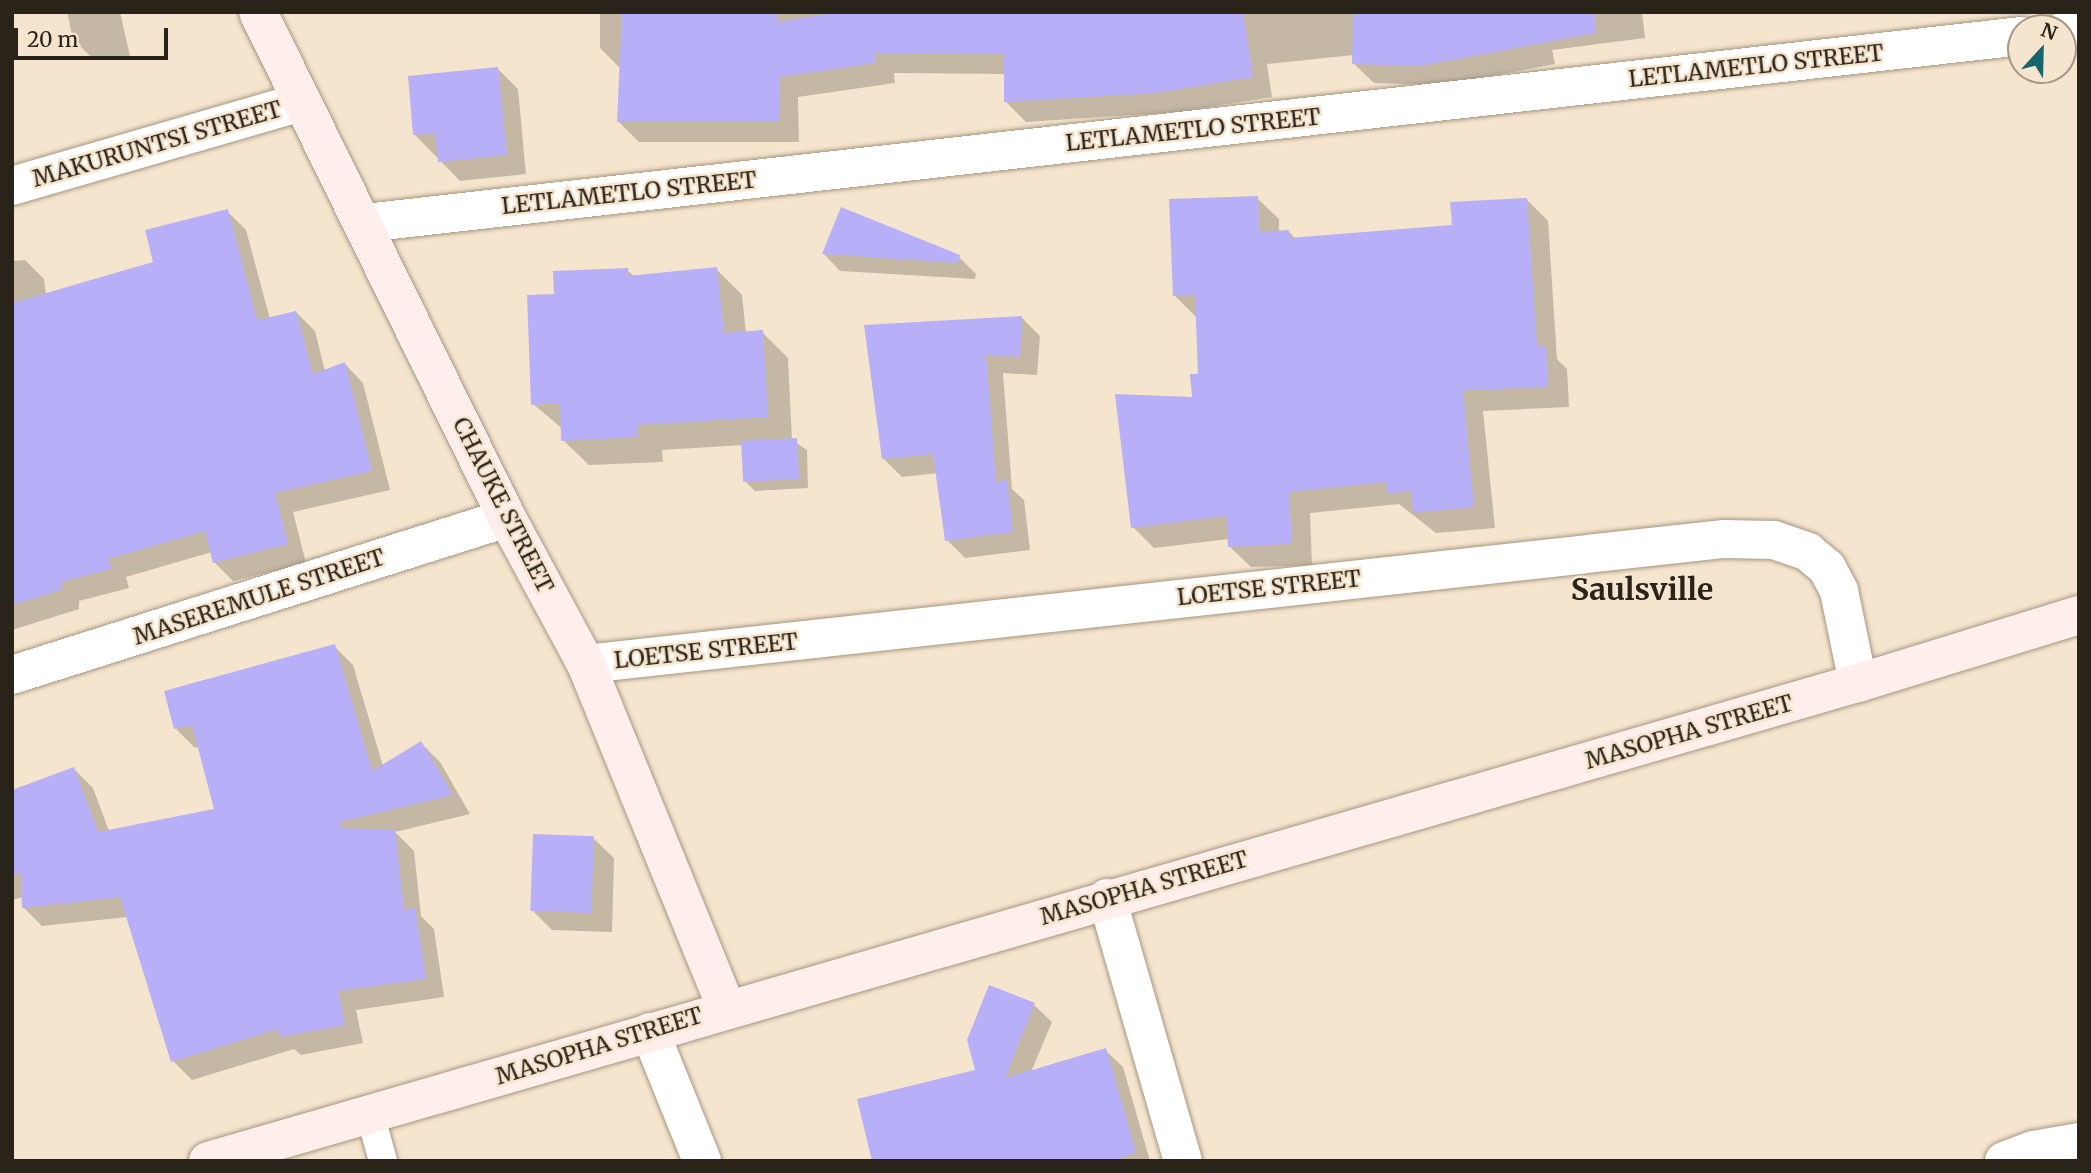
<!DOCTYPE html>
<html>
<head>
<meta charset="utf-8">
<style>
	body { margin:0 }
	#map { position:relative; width:2091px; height:1173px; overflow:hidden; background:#f6e5ce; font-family:Merriweather,serif }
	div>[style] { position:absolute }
	.shadow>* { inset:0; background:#0003 }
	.building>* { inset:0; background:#b7aff8; transform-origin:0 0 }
	.roads { filter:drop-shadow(0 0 2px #a69681) drop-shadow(0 0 2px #a69681) }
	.lane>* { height:28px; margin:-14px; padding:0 14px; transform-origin:14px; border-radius:14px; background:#fff }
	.street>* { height:38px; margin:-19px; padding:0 19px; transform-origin:19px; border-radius:19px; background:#fff }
	.secondary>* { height:38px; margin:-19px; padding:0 19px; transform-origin:19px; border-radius:19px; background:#feeeec }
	span { translate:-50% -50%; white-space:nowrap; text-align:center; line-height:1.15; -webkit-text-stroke:5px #f6e5ce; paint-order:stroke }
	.street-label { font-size:23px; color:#29231a }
	.district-label { font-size:30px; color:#29231a; font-weight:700 }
	.frame { position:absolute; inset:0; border:14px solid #29231a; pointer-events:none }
	.north { position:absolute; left:2007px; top:14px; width:70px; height:70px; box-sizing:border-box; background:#f6e5ce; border:2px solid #a49786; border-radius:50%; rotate:22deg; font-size:19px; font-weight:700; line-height:28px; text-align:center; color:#29231a }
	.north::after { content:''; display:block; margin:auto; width:24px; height:32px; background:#17656c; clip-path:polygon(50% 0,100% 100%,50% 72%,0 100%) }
	.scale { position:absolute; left:14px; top:28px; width:154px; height:32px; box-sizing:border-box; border:4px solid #29231a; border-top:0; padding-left:9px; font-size:21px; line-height:24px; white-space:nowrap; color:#29231a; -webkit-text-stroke:5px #f6e5ce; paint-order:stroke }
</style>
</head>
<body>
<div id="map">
	<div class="shadow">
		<div style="clip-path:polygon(67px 12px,120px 12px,130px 56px,90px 56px,73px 39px)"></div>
		<div style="clip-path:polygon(600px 12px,1642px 12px,1645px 38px,1552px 50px,1555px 64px,1442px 85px,1374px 83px,1353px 63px,1354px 55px,1267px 64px,1272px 97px,1177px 112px,1026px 122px,1006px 102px,1006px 74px,894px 73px,895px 83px,798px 97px,799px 142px,639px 142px,618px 121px,621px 69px,600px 48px)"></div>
		<div style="clip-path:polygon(498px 69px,518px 89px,526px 174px,460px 181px,415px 135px)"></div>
		<div style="clip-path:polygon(1257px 198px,1279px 219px,1279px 232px,1288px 231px,1296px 239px,1453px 227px,1527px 200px,1548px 221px,1557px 359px,1567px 369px,1569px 407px,1483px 411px,1495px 528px,1436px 533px,1399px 504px,1310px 513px,1312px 565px,1251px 567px,1229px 546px,1229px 539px,1154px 548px,1133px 527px,1193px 399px,1200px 376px,1196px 317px,1175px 296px)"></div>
		<div style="clip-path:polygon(227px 211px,246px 230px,270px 319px,296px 312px,315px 331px,325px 371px,345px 364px,363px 383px,390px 490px,293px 512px,306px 563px,233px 581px,214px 562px,212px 552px,126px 577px,129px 588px,79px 601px,79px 609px,12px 630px,12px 261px,25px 260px,44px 279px,46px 295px,155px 263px)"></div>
		<div style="clip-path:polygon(824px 254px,959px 257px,976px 274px,975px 279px,840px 271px)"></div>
		<div style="clip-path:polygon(716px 269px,742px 295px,746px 333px,762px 332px,788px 358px,792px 440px,807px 450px,808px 488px,755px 491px,745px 481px,743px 445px,662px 450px,663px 462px,589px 465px,563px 440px,563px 429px,533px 404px,556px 296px,627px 270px,635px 277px)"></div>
		<div style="clip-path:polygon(1022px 318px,1040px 336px,1037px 375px,1003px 373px,1012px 489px,1024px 500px,1030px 550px,965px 558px,947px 540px,938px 473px,902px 477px,883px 458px)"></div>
		<div style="clip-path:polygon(334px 646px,353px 665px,383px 766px,421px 743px,440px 762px,470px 814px,395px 832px,414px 851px,421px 916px,434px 929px,444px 997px,356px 1010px,363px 1043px,301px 1055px,294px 1049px,192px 1080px,173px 1061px,128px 917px,42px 926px,23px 907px,23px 897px,12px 900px,12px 792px,74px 769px,93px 788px,109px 831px,216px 811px,200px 746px,195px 748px,176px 729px)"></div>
		<div style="clip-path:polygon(593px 838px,614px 858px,612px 932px,552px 930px,532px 910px)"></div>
		<div style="clip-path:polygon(1034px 1005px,1052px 1022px,1031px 1072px,1105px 1050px,1123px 1067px,1150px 1161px,874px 1161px,977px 1071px)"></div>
	</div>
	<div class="building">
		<div style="clip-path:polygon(622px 12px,777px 12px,778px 22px,839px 12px,1243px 12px,1253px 77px,1156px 93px,1004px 102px,1004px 54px,874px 53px,876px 63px,779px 77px,780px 122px,617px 122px)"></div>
		<div style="clip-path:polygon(1353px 12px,1594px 12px,1596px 33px,1420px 66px,1352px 64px)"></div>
		<div style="clip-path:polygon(498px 67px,507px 155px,438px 162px,435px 133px,413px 135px,408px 76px)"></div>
		<div style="clip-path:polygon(1258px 196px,1259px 232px,1289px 230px,1289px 238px,1452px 225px,1450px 202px,1527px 198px,1537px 346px,1546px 346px,1548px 387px,1463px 390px,1474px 507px,1413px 513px,1411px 491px,1387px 494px,1386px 482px,1289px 492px,1292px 544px,1228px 547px,1226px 516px,1131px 528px,1115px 394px,1192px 397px,1190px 374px,1198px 374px,1195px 295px,1173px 296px,1169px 199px)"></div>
		<div style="clip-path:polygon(841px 207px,960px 255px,958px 263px,822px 254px)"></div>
		<div style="clip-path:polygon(228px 209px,257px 320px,296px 311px,313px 374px,345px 362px,372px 471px,275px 493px,288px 544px,213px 563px,205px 531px,108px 559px,111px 569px,61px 582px,61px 590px,12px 605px,12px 303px,153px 262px,145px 230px)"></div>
		<div style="clip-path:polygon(717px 267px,724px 333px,763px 330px,768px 417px,638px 425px,638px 437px,561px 441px,560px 403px,531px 405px,527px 295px,554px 294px,553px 271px,628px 268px,628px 276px)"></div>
		<div style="clip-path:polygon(1022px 316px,1020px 357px,986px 355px,996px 482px,1007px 480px,1013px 532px,945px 541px,933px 454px,882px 459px,864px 325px)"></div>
		<div style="left:797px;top:438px;width:41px;height:56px;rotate:87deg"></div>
		<div style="clip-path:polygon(335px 644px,372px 771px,421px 741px,453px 795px,340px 822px,341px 828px,395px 830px,404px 910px,415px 908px,426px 979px,338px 991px,345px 1025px,280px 1037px,278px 1029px,171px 1062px,120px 897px,22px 908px,21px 873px,12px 876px,12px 790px,74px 767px,98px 832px,214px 809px,192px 725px,174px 729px,164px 691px)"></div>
		<div style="left:533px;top:834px;width:61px;height:77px;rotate:2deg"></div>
		<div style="clip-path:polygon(989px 985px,1035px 1003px,1005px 1078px,1106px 1048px,1136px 1152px,1115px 1161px,872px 1161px,857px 1099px,975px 1070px,967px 1040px)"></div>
	</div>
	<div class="roads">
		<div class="lane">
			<div style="left:370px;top:1114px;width:49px;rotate:74.5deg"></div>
		</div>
		<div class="street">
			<div style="left:2063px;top:31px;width:16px;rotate:-7deg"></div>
			<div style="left:12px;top:186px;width:302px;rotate:-16.2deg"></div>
			<div style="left:365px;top:223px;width:1667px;rotate:-6.44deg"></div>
			<div style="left:586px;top:664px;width:1145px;rotate:-6.27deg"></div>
			<div style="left:1724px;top:539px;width:50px;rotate:1.1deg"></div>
			<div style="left:1774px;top:540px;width:36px;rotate:19deg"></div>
			<div style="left:1808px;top:552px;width:25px;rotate:40deg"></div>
			<div style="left:1827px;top:568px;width:26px;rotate:62deg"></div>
			<div style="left:1839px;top:591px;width:94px;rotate:78.3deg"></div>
			<div style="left:12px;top:675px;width:519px;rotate:-17.6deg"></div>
			<div style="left:1107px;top:898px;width:274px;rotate:73.9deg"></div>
			<div style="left:650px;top:1032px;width:139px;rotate:68deg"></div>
			<div style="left:2004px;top:1161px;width:31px;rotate:-21deg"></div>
			<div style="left:2033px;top:1150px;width:47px;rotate:-9.9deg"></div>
		</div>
		<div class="secondary">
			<div style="left:258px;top:12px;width:564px;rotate:63.8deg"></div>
			<div style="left:507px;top:518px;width:166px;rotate:61.6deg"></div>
			<div style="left:586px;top:664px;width:370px;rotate:67.8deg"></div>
			<div style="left:208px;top:1161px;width:1718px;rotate:-16.16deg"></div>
			<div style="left:1858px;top:683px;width:231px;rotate:-17.1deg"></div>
		</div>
	</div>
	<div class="street-label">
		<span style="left:1756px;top:66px;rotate:-6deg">LETLAMETLO STREET</span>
		<span style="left:1193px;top:130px;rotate:-6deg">LETLAMETLO STREET</span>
		<span style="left:157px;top:144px;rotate:-16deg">MAKURUNTSI STREET</span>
		<span style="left:629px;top:193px;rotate:-6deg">LETLAMETLO STREET</span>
		<span style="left:503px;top:505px;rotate:63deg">CHAUKE STREET</span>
		<span style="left:1269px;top:588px;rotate:-6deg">LOETSE STREET</span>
		<span style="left:259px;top:597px;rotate:-18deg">MASEREMULE STREET</span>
		<span style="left:706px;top:651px;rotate:-6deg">LOETSE STREET</span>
		<span style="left:1689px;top:732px;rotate:-16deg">MASOPHA STREET</span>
		<span style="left:1144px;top:888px;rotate:-16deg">MASOPHA STREET</span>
		<span style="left:599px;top:1046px;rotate:-17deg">MASOPHA STREET</span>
	</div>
	<div class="district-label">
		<span style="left:1642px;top:589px">Saulsville</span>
	</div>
	<div class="frame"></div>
	<div class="north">N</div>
	<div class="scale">20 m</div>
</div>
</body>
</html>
